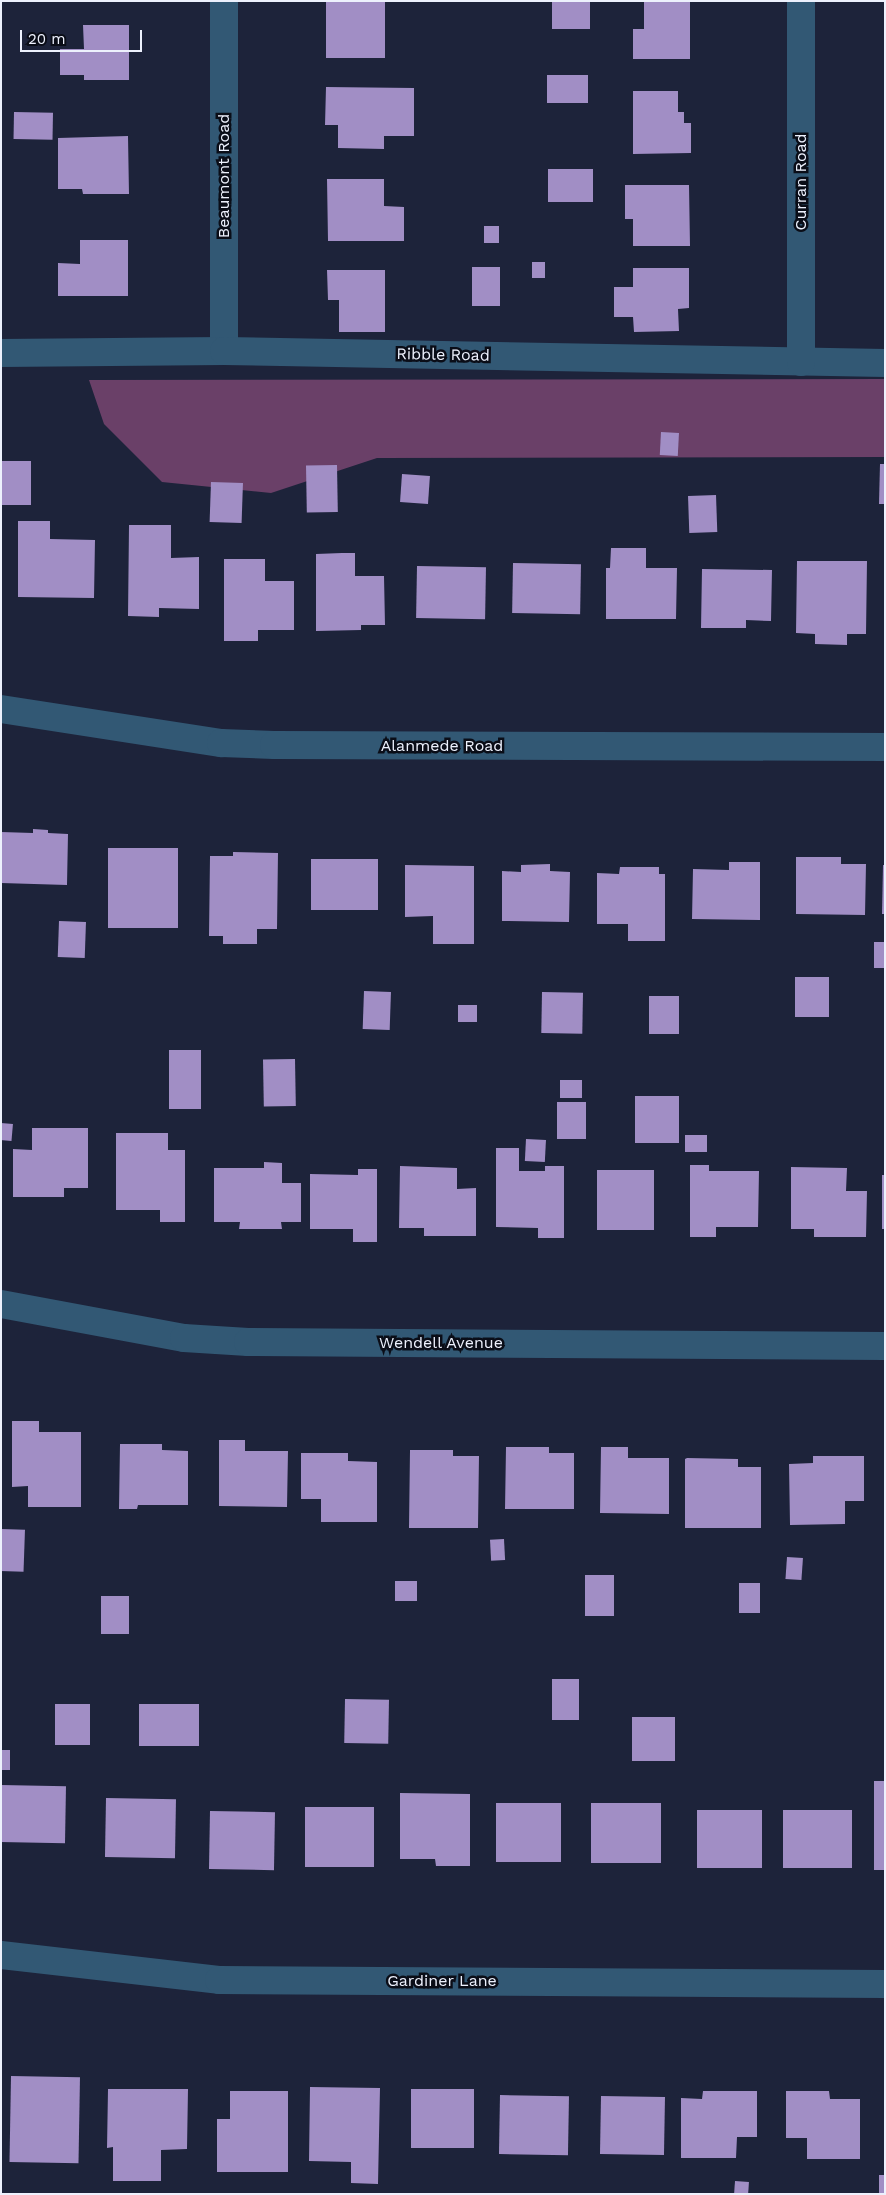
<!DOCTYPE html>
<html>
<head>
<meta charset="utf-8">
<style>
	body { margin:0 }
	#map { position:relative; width:886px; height:2195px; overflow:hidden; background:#1d233a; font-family:"Work Sans",sans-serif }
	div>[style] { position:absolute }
	.forest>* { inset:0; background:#6a4068 }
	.building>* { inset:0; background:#a18ec5; transform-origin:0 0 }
	.street>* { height:28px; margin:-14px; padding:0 14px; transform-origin:14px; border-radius:14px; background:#325874 }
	span { translate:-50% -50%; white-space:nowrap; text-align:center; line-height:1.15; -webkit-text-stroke:5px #0a0d17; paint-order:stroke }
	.street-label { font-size:16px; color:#edf1fd }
	.frame { position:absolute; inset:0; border:2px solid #edf1fd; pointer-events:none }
	.scale { position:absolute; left:20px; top:30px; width:122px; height:22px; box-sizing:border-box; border:2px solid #edf1fd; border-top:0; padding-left:6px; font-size:15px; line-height:18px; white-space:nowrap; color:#edf1fd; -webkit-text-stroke:4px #0a0d17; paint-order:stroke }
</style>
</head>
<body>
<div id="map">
	<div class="forest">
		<div style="clip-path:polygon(885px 379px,885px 457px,377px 458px,271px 493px,162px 482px,104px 424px,89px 380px)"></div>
	</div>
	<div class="building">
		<div style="left:326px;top:1px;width:59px;height:57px"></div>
		<div style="left:552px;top:1px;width:38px;height:28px"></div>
		<div style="clip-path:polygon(644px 1px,690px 1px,690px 59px,633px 59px,633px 29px,644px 29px)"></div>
		<div style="clip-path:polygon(83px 25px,129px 25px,129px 80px,84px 80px,84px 75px,60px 75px,60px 49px,84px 49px)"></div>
		<div style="left:547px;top:75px;width:41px;height:28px"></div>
		<div style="clip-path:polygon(326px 87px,414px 88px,414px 136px,384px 136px,384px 149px,338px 148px,338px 125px,325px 125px)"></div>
		<div style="clip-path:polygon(633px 91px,678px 91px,678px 112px,684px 112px,684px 123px,691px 123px,691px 153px,633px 154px)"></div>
		<div style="left:14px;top:112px;width:39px;height:27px;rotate:1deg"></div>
		<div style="clip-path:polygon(128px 136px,129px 194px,83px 194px,82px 189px,58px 189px,58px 138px)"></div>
		<div style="left:548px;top:169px;width:45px;height:33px"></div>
		<div style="clip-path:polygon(327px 179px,384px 179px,384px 206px,404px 207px,404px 241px,328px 241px)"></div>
		<div style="clip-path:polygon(625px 185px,689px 185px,690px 246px,633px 246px,633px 219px,625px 219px)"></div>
		<div style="left:484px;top:226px;width:15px;height:17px"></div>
		<div style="clip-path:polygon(80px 240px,128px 240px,128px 296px,58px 296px,58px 263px,80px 264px)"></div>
		<div style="left:532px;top:262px;width:13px;height:16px"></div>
		<div style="left:472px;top:267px;width:28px;height:39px"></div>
		<div style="clip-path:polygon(633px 268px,689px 268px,689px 308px,678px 309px,679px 331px,634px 332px,633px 317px,614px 317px,614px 287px,633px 287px)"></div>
		<div style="clip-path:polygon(327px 270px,385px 270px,385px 332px,339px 332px,339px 300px,328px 300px)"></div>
		<div style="left:661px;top:432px;width:18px;height:23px;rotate:3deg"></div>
		<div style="left:1px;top:461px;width:30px;height:44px"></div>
		<div style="clip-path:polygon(880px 464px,885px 464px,885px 504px,879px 504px)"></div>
		<div style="left:337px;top:465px;width:47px;height:31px;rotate:89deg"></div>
		<div style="left:402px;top:474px;width:28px;height:28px;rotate:4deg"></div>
		<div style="left:211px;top:482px;width:32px;height:40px;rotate:2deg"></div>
		<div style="left:716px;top:495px;width:37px;height:28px;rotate:88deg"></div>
		<div style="clip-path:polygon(18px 521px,50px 521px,50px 539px,95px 540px,94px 598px,18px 597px)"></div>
		<div style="clip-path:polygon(129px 525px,171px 525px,171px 558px,199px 557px,199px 609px,159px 608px,159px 617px,128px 616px)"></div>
		<div style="clip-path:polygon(611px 548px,646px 548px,646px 568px,677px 568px,676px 619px,606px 619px,606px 568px,610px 568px)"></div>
		<div style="clip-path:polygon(342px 553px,355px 553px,355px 576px,384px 576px,385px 625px,361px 625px,361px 630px,316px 631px,316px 554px)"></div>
		<div style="clip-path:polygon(224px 559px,265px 559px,265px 581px,294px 581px,294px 630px,258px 630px,258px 641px,224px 641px)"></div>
		<div style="clip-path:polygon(797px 561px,867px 561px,866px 634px,847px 634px,847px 645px,815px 644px,815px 634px,796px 633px)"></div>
		<div style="left:513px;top:563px;width:68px;height:50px;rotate:1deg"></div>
		<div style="left:417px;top:566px;width:69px;height:52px;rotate:1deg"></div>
		<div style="clip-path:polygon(702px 569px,772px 570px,771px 621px,746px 620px,746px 628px,701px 628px)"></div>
		<div style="clip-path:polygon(33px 829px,48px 830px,48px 833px,68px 834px,67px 885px,1px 883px,1px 832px,33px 833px)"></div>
		<div style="left:108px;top:848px;width:70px;height:80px"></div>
		<div style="clip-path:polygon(233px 852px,278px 853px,277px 929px,257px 929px,257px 944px,223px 944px,223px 936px,209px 936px,210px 856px,233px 856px)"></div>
		<div style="clip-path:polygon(796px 857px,841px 857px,841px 864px,866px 864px,865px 915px,796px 914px)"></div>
		<div style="left:311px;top:859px;width:67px;height:51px"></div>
		<div style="clip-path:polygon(729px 862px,760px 862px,760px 920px,692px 919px,693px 869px,729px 870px)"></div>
		<div style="clip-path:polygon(550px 864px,550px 871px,570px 872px,569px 922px,502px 921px,502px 871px,521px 872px,521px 865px)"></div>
		<div style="clip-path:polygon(405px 865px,474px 866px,474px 944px,433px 944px,433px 916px,405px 917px)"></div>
		<div style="clip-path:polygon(883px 865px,885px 865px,885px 914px,882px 914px)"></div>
		<div style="clip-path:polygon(620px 867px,659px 867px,659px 874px,665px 874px,665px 941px,628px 941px,628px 924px,597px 924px,597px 873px,619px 874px)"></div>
		<div style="left:59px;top:921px;width:27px;height:36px;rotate:2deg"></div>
		<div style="left:874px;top:942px;width:11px;height:26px"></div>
		<div style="left:795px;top:977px;width:34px;height:40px"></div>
		<div style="left:364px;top:991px;width:27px;height:38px;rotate:2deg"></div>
		<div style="left:542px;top:992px;width:41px;height:41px;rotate:1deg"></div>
		<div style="left:649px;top:996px;width:30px;height:38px"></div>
		<div style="left:458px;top:1005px;width:19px;height:17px"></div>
		<div style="left:169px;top:1050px;width:32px;height:59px"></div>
		<div style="left:295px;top:1059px;width:47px;height:32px;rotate:89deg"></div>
		<div style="left:560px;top:1080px;width:22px;height:18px"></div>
		<div style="left:635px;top:1096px;width:44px;height:47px"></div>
		<div style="left:557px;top:1102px;width:29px;height:37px"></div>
		<div style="left:1px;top:1123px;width:12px;height:17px;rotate:5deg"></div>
		<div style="clip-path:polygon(32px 1128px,88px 1128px,88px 1188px,64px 1188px,64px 1197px,13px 1197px,13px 1149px,32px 1150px)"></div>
		<div style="clip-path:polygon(116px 1133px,168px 1133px,168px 1150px,185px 1150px,185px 1222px,160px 1222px,160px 1210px,116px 1210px)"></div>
		<div style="left:685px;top:1135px;width:22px;height:17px"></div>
		<div style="left:526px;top:1139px;width:20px;height:22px;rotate:3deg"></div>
		<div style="clip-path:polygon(496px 1148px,519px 1148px,519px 1171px,545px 1171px,545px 1166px,564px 1166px,564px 1238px,538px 1238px,538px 1228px,496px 1227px)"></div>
		<div style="clip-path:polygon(264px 1162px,282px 1163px,282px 1183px,301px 1183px,301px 1222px,281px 1222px,282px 1229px,239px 1229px,240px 1222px,214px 1222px,214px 1168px,264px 1168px)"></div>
		<div style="clip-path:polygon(690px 1165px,709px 1165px,709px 1171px,759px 1171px,758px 1227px,716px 1227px,716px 1237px,690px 1237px)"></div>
		<div style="clip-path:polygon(400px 1166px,457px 1168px,457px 1189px,476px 1188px,476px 1236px,424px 1236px,424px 1228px,399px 1228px)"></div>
		<div style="clip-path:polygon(791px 1167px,847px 1168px,846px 1191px,867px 1191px,866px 1237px,814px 1237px,814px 1229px,791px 1229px)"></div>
		<div style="clip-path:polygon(358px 1169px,377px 1169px,377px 1242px,353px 1242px,353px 1229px,310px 1229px,310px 1174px,358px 1175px)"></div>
		<div style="left:597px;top:1170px;width:57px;height:60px"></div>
		<div style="left:882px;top:1175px;width:3px;height:54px"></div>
		<div style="clip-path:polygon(12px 1421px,39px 1421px,39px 1432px,81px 1432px,81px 1507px,28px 1507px,28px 1486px,12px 1487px)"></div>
		<div style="clip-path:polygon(219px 1440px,245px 1440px,245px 1451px,288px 1451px,287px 1507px,219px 1506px)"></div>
		<div style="clip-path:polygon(120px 1444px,162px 1444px,162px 1450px,188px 1451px,188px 1505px,138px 1505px,137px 1509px,119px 1509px)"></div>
		<div style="clip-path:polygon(506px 1447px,549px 1447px,549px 1453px,574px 1453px,574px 1509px,505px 1509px)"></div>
		<div style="clip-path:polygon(601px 1447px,628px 1447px,628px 1458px,669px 1458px,669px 1514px,600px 1513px)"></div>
		<div style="clip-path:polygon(410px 1450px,453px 1450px,453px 1456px,479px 1456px,478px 1528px,409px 1528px)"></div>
		<div style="clip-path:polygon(301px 1453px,348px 1453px,348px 1461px,377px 1462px,377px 1522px,321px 1522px,321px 1499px,301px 1499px)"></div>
		<div style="clip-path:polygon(813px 1456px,864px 1456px,864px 1501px,845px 1501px,845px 1524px,790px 1525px,789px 1464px,813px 1463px)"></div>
		<div style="clip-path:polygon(687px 1458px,738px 1459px,738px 1467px,761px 1467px,761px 1528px,685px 1528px,685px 1459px)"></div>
		<div style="left:1px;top:1529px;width:24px;height:42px;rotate:2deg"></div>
		<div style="left:504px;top:1539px;width:21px;height:14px;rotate:87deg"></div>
		<div style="left:787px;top:1557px;width:16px;height:22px;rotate:4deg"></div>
		<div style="left:585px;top:1575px;width:29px;height:41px"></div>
		<div style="left:395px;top:1581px;width:22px;height:20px"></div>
		<div style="left:760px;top:1583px;width:30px;height:21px;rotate:90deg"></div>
		<div style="left:101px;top:1596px;width:28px;height:38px"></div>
		<div style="left:552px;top:1679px;width:27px;height:41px"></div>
		<div style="left:345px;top:1699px;width:44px;height:44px;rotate:1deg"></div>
		<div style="left:55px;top:1704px;width:35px;height:41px"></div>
		<div style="left:139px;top:1704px;width:60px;height:42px"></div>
		<div style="left:632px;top:1717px;width:43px;height:44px"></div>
		<div style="left:1px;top:1750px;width:9px;height:20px"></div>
		<div style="left:885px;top:1781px;width:89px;height:11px;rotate:90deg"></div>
		<div style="left:1px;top:1785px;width:65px;height:57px;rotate:1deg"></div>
		<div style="clip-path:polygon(400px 1793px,470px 1794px,470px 1866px,436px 1866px,435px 1859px,400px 1859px)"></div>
		<div style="left:106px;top:1798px;width:70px;height:59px;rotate:1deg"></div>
		<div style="left:496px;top:1803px;width:65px;height:59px"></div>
		<div style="left:591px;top:1803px;width:70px;height:60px"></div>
		<div style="left:305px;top:1807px;width:69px;height:60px"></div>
		<div style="left:697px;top:1810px;width:65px;height:58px"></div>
		<div style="left:783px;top:1810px;width:69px;height:58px"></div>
		<div style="left:210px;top:1811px;width:65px;height:58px;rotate:1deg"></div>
		<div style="left:11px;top:2076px;width:69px;height:86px;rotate:1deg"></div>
		<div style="clip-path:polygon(310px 2087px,380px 2088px,378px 2184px,351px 2183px,351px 2162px,309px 2161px)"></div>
		<div style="clip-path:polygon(108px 2089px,188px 2089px,187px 2149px,161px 2150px,161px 2181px,113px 2181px,113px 2147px,107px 2148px)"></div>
		<div style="left:411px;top:2089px;width:63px;height:59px"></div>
		<div style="clip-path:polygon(230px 2091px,288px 2091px,288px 2172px,217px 2172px,217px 2119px,230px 2119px)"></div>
		<div style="clip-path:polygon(703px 2091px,757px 2091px,757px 2137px,737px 2137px,736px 2158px,681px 2158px,681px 2098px,702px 2099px)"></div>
		<div style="clip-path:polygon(786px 2091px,829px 2091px,830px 2099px,860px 2099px,860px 2159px,807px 2159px,807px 2138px,786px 2138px)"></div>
		<div style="left:500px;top:2095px;width:69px;height:59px;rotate:1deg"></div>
		<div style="left:601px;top:2096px;width:64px;height:58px;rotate:1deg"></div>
		<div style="left:885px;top:2175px;width:19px;height:6px;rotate:90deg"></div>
		<div style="left:735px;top:2181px;width:14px;height:13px;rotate:4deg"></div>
	</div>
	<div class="street">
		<div style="left:224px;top:1px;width:350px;rotate:90deg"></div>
		<div style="left:1px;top:353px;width:223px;rotate:-0.5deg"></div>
		<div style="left:224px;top:351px;width:661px;rotate:1.04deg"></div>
		<div style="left:801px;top:362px;width:361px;rotate:-90deg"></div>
		<div style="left:1px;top:709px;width:223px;rotate:8.8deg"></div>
		<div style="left:221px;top:743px;width:53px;rotate:2.2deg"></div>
		<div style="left:274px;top:745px;width:611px;rotate:0.19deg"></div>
		<div style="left:1px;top:1304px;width:186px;rotate:10.5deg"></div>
		<div style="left:184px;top:1338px;width:64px;rotate:3.6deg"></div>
		<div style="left:248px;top:1342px;width:637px;rotate:0.36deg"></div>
		<div style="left:1px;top:1955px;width:219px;rotate:6.5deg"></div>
		<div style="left:219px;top:1980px;width:666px;rotate:0.34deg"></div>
	</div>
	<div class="street-label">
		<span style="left:224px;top:176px;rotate:-90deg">Beaumont Road</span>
		<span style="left:801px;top:182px;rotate:-90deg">Curran Road</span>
		<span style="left:443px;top:355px;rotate:1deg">Ribble Road</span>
		<span style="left:442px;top:746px">Alanmede Road</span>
		<span style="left:441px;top:1343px">Wendell Avenue</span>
		<span style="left:442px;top:1981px">Gardiner Lane</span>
	</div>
	<div class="frame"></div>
	<div class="scale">20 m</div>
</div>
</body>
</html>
